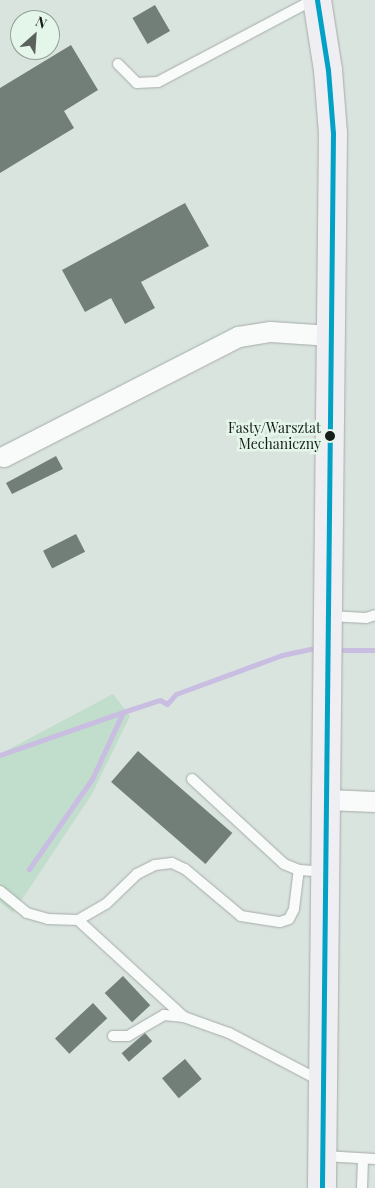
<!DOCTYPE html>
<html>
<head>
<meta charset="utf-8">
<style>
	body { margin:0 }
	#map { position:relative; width:375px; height:1188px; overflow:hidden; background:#dae4de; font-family:"Playfair Display",serif }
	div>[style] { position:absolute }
	.green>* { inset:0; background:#c1ddcb }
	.stream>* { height:5px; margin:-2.5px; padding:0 2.5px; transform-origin:2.5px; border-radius:2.5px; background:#c9bde2 }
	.building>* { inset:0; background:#727f78; transform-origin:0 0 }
	.roads { filter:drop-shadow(0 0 1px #a5aca8) drop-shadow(0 0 1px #a5aca8) }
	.service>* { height:10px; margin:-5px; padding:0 5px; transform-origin:5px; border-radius:5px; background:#f9fbfa }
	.minor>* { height:20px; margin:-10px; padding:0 10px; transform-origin:10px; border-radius:10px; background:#f9fbfa }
	.primary>* { height:28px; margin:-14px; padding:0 14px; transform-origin:14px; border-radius:14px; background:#efeef3 }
	.bus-1>* { height:5px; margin:-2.5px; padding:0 2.5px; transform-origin:2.5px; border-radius:2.5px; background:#01a2c5 }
	.dots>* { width:14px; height:14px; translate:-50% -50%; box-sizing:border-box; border:2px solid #e4f5ea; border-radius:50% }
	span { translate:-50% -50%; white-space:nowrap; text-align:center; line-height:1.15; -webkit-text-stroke:5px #e4f5ea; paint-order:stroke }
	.bus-label { font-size:14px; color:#161c18 }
	.right { translate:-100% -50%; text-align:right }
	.north { position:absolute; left:10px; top:10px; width:50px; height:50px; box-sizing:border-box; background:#e4f5ea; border:1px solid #929e96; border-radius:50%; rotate:26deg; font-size:14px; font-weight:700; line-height:20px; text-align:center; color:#161c18 }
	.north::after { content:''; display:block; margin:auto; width:18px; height:22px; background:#5b625d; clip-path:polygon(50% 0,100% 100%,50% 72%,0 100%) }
</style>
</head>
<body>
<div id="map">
	<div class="green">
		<div style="clip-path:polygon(113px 694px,130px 716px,92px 794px,13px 913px,0 902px,0 754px)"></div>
	</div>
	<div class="stream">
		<div style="left:343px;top:650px;width:32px"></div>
		<div style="left:123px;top:712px;width:39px;rotate:-18deg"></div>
		<div style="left:160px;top:700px;width:8px;rotate:30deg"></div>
		<div style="left:167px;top:704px;width:13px;rotate:-48deg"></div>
		<div style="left:176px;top:694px;width:113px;rotate:-20.2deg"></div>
		<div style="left:282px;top:655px;width:30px;rotate:-12deg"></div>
		<div style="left:0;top:755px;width:130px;rotate:-19.3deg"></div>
		<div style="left:123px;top:712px;width:74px;rotate:114.8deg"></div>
		<div style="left:92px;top:779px;width:110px;rotate:125deg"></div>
	</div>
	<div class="building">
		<div style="left:155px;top:5px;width:30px;height:26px;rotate:60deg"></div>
		<div style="clip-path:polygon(71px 45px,98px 90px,64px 111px,74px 128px,0 173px,0 88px)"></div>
		<div style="clip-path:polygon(185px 203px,209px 246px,141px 282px,155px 308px,125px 324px,111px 298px,85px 312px,62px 270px)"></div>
		<div style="clip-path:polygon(56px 456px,63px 469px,12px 494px,6px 483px)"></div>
		<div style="left:76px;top:534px;width:20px;height:37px;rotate:63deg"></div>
		<div style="left:138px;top:751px;width:125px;height:41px;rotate:41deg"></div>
		<div style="left:123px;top:976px;width:40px;height:25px;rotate:47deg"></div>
		<div style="left:93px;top:1003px;width:21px;height:52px;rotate:47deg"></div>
		<div style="left:145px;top:1033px;width:11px;height:31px;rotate:49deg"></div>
		<div style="left:185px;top:1059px;width:26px;height:30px;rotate:50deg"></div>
	</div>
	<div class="roads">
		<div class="service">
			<div style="left:118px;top:64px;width:27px;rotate:45deg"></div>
			<div style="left:137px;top:83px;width:21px;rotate:-3deg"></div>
			<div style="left:158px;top:82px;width:175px;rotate:-27.9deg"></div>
			<div style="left:329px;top:616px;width:37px;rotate:3deg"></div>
			<div style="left:366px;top:618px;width:9px;rotate:-18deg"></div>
			<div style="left:192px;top:779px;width:125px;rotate:42.7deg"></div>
			<div style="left:284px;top:864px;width:16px;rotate:22deg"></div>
			<div style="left:0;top:891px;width:35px;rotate:39deg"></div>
			<div style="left:27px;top:913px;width:22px;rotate:16deg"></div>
			<div style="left:48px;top:919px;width:30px;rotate:2deg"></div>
			<div style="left:78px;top:920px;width:32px;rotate:-30deg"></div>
			<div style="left:106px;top:904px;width:43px;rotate:-44.1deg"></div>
			<div style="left:137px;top:874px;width:20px;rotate:-27deg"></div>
			<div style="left:155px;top:865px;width:17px;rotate:-7deg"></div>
			<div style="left:172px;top:863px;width:14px;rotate:25deg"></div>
			<div style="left:185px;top:869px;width:73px;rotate:40deg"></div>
			<div style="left:241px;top:916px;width:39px;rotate:9deg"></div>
			<div style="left:280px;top:922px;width:9px;rotate:-18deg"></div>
			<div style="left:289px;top:919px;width:11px;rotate:-63deg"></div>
			<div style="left:294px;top:909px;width:39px;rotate:-83deg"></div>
			<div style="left:299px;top:870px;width:26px;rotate:4deg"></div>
			<div style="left:78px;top:920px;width:144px;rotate:42.5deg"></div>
			<div style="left:113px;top:1036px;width:15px"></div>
			<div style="left:128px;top:1036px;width:42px;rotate:-30.3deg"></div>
			<div style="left:164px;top:1015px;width:20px;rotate:6deg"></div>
			<div style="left:184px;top:1017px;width:48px;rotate:19.6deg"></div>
			<div style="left:229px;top:1033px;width:104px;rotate:27.6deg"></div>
			<div style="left:324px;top:1156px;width:51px;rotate:3.4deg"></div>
			<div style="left:362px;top:1188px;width:29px;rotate:-88deg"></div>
		</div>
		<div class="minor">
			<div style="left:4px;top:457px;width:264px;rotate:-27.1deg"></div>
			<div style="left:239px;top:337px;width:32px;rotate:-9deg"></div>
			<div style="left:271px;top:332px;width:60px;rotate:3.8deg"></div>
			<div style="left:327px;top:800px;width:48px;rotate:2.4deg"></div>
		</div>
		<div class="primary">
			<div style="left:317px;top:0;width:71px;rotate:81.1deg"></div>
			<div style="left:328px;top:70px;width:63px;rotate:85.5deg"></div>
			<div style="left:333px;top:133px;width:1055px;rotate:90.6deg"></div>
		</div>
	</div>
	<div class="bus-1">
		<div style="left:317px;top:0;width:71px;rotate:81.1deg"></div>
		<div style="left:328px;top:70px;width:63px;rotate:85.5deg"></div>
		<div style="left:333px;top:133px;width:1055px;rotate:90.6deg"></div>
	</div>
	<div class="dots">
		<div style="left:330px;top:436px;background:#161c18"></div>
	</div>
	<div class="bus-label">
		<span class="right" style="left:321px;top:436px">Fasty/Warsztat<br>Mechaniczny</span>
	</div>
	<div class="north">N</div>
</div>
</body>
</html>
